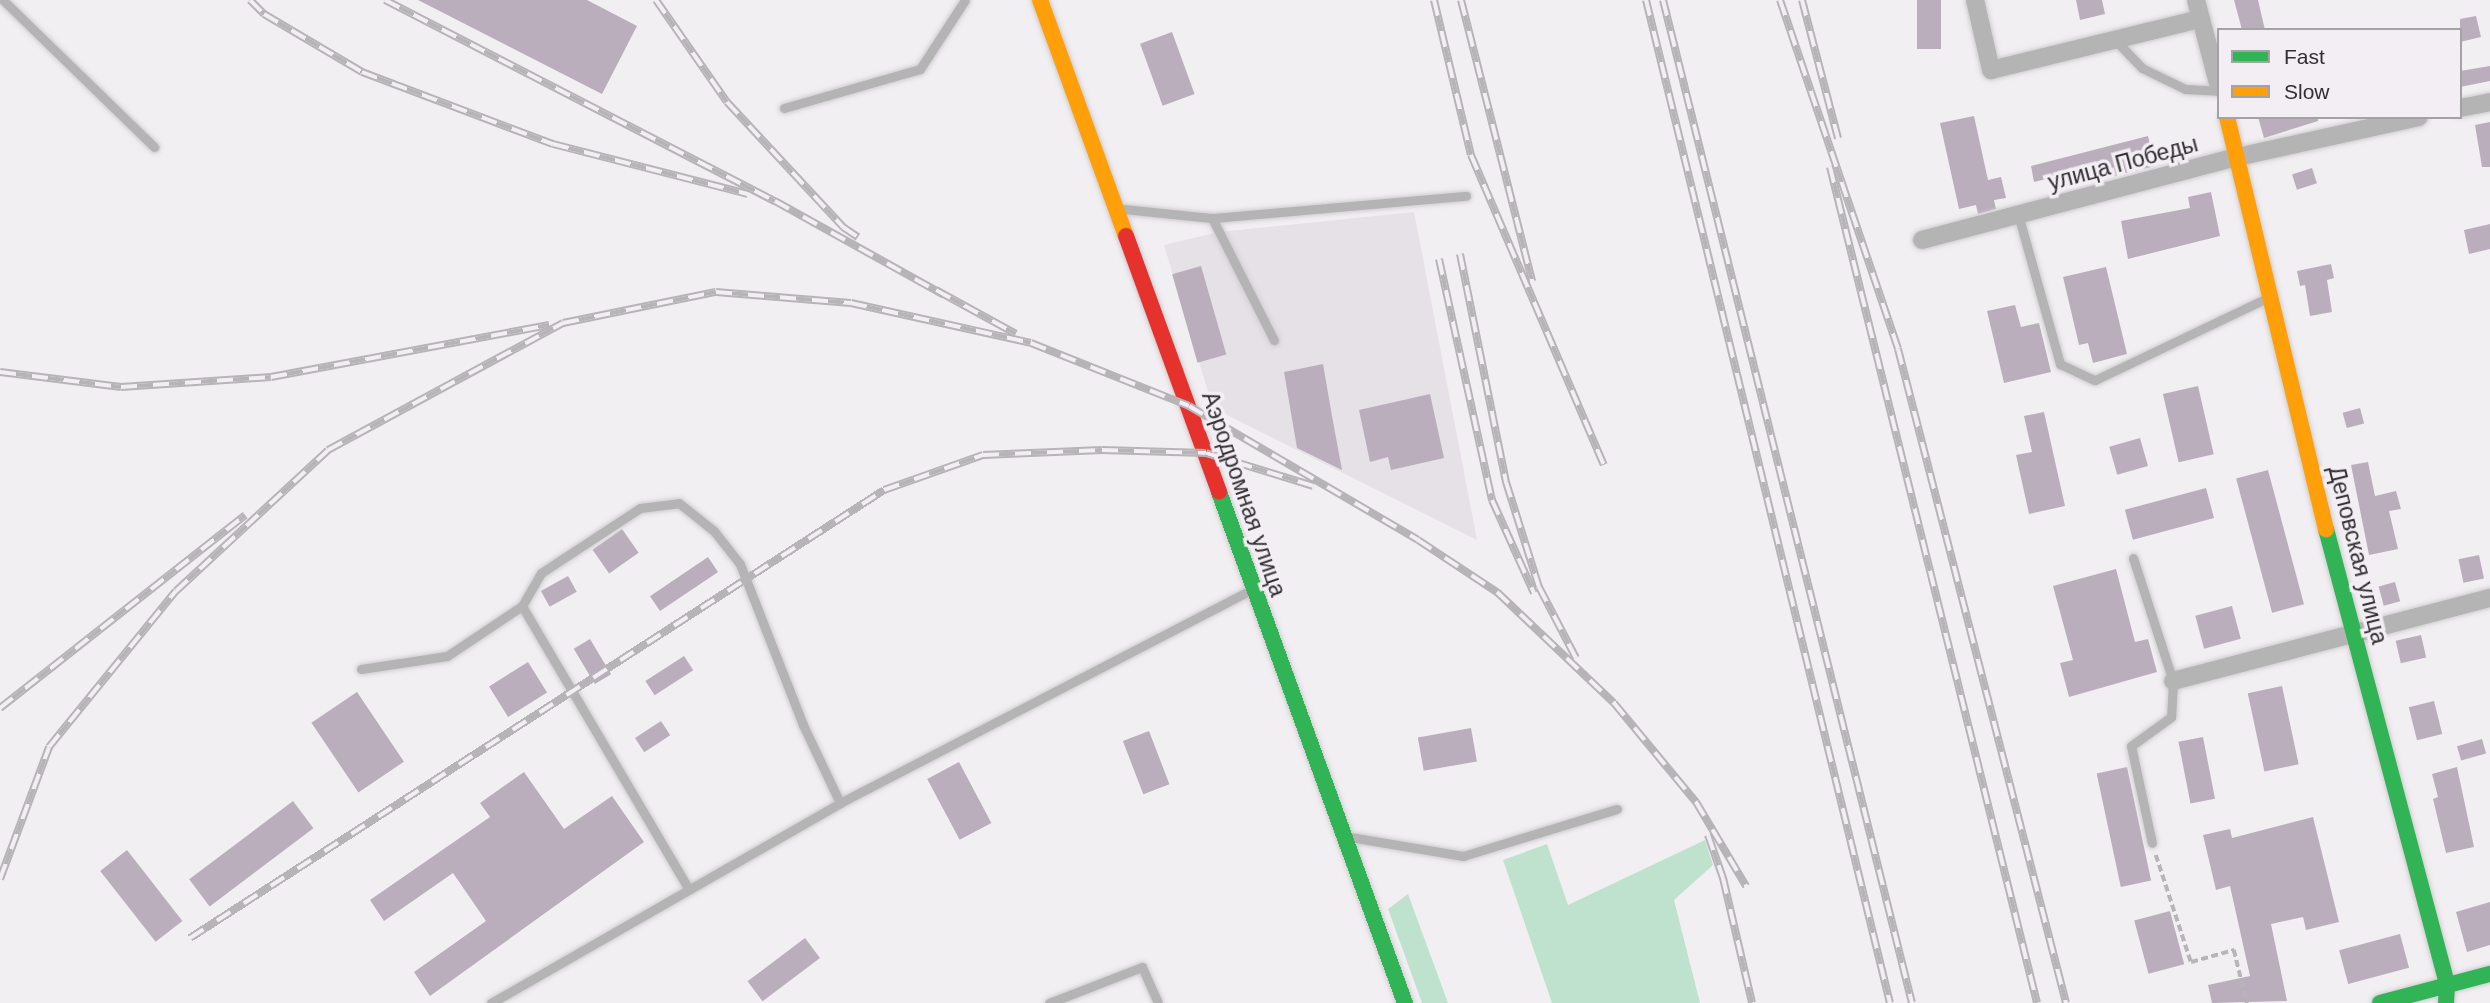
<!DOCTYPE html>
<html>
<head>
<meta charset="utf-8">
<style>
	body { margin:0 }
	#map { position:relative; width:2490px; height:1003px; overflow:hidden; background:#f2eff3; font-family:Arial,sans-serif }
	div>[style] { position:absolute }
	.built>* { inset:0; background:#e6e0e7 }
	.green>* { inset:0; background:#bee2cd }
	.building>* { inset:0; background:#baaebd; transform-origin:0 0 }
	.path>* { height:3.5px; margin-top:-1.75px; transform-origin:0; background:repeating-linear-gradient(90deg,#b6b5b7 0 7px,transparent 0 10.5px) }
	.roads { filter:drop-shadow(0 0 2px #cfcdcf) drop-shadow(0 0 2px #cfcdcf) }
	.lane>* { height:9px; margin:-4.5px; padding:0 4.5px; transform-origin:4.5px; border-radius:4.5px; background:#b4b4b4 }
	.street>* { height:18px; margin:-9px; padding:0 9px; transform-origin:9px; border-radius:9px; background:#b4b4b4 }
	.fast>* { height:16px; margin:-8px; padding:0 8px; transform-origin:8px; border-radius:8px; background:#30b455 }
	.slow>* { height:16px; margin:-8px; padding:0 8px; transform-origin:8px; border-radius:8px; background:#ff9f0a }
	.jam>* { height:16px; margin:-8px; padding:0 8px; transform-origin:8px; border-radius:8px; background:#e5322d }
	.rail>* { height:8px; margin-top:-4px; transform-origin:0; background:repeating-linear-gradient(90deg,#f3eef4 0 16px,#b6b4b6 0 32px); box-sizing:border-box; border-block:2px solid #b6b4b6 }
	span { translate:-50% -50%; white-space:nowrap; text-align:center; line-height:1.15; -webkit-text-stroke:7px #f3eef4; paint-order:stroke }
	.street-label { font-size:23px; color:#312f31 }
	.legend { position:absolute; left:2217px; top:28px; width:245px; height:91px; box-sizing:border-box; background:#f3eef4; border:2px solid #a5a2a6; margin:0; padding:9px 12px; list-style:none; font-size:21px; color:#312f31 }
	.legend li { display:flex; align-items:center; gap:14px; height:35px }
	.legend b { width:35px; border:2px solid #a5a2a6 }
</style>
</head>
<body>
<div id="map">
	<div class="built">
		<div style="clip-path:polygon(1414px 212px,1477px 540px,1213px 408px,1164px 245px,1219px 232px)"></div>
	</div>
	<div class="green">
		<div style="clip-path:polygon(1705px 840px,1713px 865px,1674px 900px,1700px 1003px,1552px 1003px,1503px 860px,1547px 844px,1568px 905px)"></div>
		<div style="clip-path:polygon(1408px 894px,1448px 1003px,1422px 1003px,1388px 909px)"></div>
	</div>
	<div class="building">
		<div style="clip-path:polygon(418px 0,587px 0,637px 26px,602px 94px)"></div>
		<div style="left:1917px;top:0;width:24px;height:49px"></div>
		<div style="clip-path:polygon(2076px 0,2102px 0,2105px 14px,2080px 20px)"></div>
		<div style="clip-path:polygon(2234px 0,2258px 0,2265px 30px,2242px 30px)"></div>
		<div style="clip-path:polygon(2476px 16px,2481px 37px,2460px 42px,2460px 19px)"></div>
		<div style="left:1172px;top:32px;width:66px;height:34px;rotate:70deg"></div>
		<div style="clip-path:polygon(2490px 66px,2490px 81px,2460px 87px,2460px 71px)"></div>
		<div style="clip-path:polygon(1974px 116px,1988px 180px,2001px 177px,2006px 198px,1994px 200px,1996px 209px,1978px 214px,1976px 205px,1959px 209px,1940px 123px)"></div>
		<div style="clip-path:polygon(2258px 117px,2318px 117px,2318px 121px,2264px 138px)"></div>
		<div style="clip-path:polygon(2490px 122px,2490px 167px,2482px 167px,2475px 125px)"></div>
		<div style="clip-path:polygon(2148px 136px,2155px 166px,2071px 187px,2067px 174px,2034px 182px,2031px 166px)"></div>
		<div style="left:2312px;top:168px;width:16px;height:21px;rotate:72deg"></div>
		<div style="clip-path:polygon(2211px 192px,2220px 236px,2128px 259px,2121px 221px,2190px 208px,2188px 197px)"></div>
		<div style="clip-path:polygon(2490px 224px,2490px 249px,2469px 254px,2464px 230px)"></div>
		<div style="clip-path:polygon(2331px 264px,2334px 278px,2327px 280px,2332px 312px,2310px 316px,2305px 285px,2300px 286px,2297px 271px)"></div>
		<div style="left:1201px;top:266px;width:92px;height:30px;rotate:74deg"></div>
		<div style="clip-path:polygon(2106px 267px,2127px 354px,2093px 363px,2088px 343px,2079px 345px,2063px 277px)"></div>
		<div style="clip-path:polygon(2015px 305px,2021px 327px,2039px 323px,2051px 372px,2004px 383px,1987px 311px)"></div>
		<div style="clip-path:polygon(1323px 364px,1332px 416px,1342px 470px,1297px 448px,1284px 372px)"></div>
		<div style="left:2198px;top:386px;width:70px;height:36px;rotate:77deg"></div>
		<div style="clip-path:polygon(1430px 394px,1444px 458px,1391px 470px,1388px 457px,1370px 462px,1359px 410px)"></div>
		<div style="left:2360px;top:408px;width:16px;height:18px;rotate:75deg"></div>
		<div style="clip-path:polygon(2044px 412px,2065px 506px,2029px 514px,2016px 455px,2032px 452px,2024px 416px)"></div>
		<div style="left:2140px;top:438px;width:29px;height:32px;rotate:74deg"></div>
		<div style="clip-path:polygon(2368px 462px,2375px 496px,2396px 491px,2401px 509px,2389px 511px,2398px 549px,2369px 555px,2351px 465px)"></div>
		<div style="left:2268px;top:470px;width:139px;height:33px;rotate:75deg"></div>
		<div style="left:2206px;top:488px;width:31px;height:84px;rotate:75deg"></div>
		<div style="left:622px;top:529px;width:29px;height:36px;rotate:55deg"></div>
		<div style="left:2479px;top:555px;width:24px;height:21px;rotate:78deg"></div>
		<div style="left:708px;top:557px;width:18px;height:70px;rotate:56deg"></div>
		<div style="clip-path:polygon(2116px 569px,2135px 642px,2148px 639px,2157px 672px,2069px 697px,2060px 663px,2073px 660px,2053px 586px)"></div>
		<div style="left:568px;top:576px;width:18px;height:31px;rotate:61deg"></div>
		<div style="left:2395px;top:582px;width:20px;height:17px;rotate:75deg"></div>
		<div style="left:2232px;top:606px;width:34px;height:38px;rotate:75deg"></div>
		<div style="left:2421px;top:635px;width:23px;height:26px;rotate:77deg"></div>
		<div style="left:590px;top:639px;width:41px;height:19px;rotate:59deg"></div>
		<div style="left:684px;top:656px;width:17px;height:46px;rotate:57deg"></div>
		<div style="left:528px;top:662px;width:36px;height:46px;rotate:58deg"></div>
		<div style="left:2282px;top:686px;width:80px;height:35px;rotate:78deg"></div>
		<div style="left:357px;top:692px;width:84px;height:55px;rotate:56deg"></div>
		<div style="left:2434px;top:701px;width:34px;height:26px;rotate:76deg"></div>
		<div style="left:661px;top:721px;width:17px;height:31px;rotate:57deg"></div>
		<div style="left:1471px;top:728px;width:34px;height:54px;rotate:80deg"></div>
		<div style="left:1149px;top:731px;width:57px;height:28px;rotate:69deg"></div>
		<div style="left:2203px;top:737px;width:63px;height:25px;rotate:79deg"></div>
		<div style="left:2482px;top:739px;width:15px;height:26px;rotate:74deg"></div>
		<div style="left:959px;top:762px;width:69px;height:36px;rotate:62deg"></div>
		<div style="left:2127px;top:767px;width:116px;height:31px;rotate:78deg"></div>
		<div style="clip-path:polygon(2457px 767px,2474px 847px,2446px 853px,2433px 799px,2438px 797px,2432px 774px)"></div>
		<div style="clip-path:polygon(524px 772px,564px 829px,612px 796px,644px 842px,430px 996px,414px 972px,486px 921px,453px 873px,384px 921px,370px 900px,490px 817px,480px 803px)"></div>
		<div style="left:293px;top:801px;width:34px;height:130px;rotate:53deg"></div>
		<div style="clip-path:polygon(2313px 817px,2339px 922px,2306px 930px,2303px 917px,2271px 924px,2287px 1001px,2212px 1003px,2208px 985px,2250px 976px,2230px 886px,2216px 890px,2203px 835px,2230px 829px,2232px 838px)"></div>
		<div style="left:127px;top:850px;width:90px;height:34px;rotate:52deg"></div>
		<div style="clip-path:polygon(2490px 902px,2490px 945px,2467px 952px,2456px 912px)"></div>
		<div style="left:2170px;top:911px;width:55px;height:37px;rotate:75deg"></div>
		<div style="left:2400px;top:934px;width:35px;height:63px;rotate:75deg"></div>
		<div style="left:805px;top:938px;width:25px;height:72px;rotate:53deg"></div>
	</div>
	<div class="path">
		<div style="left:2156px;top:855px;width:113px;rotate:71.9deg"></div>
		<div style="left:2191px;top:962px;width:45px;rotate:-15.6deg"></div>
		<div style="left:2234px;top:950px;width:55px;rotate:76.2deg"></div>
	</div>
	<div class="roads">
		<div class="lane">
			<div style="left:3px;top:0;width:211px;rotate:44.2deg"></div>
			<div style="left:2116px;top:41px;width:37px;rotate:46deg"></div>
			<div style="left:2142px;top:68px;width:48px;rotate:26deg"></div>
			<div style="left:2185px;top:89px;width:34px;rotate:3deg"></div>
			<div style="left:784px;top:108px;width:141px;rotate:-16deg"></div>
			<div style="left:920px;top:69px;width:82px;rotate:-56.9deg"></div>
			<div style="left:1123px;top:209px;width:89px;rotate:5.8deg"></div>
			<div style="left:1212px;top:218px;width:137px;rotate:63.1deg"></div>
			<div style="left:1212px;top:218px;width:255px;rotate:-5deg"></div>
			<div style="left:2019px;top:218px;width:152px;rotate:74.3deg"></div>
			<div style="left:2060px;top:364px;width:38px;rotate:25deg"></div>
			<div style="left:2095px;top:380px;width:193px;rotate:-25.5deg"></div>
			<div style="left:2133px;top:558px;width:129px;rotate:72deg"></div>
			<div style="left:2173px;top:681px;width:36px;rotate:93deg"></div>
			<div style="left:2171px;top:717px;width:49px;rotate:144.1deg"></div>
			<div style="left:2131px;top:746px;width:99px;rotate:77.8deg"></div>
			<div style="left:522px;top:606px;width:329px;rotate:59.5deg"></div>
			<div style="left:361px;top:669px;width:87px;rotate:-8.6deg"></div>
			<div style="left:447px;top:656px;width:90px;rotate:-33.7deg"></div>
			<div style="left:522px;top:606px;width:38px;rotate:-60deg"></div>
			<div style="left:541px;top:573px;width:118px;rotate:-33.3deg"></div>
			<div style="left:640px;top:508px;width:39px;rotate:-7deg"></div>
			<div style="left:679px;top:503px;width:45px;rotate:38.7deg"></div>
			<div style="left:714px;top:531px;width:42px;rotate:51.8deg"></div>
			<div style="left:740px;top:564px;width:173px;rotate:68.6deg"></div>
			<div style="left:803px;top:725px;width:86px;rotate:64.6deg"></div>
			<div style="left:1350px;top:837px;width:115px;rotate:9.5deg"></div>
			<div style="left:1463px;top:856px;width:161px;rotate:-17deg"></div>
			<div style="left:491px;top:1003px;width:402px;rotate:-29.8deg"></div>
			<div style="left:840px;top:803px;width:463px;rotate:-27.4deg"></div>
			<div style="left:1049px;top:1003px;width:100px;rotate:-21.2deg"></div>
			<div style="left:1142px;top:967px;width:39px;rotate:66deg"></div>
		</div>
		<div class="street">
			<div style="left:1975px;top:0;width:72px;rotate:77.1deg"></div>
			<div style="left:1991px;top:70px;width:216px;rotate:-13.7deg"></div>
			<div style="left:2196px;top:0;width:90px;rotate:75.2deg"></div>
			<div style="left:2460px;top:108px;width:31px;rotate:-11deg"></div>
			<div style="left:1922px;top:240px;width:326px;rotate:-14.8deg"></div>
			<div style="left:2237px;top:157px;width:186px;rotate:-12.4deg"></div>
			<div style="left:2173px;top:681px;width:328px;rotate:-14.7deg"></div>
		</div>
		<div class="fast">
			<div style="left:1219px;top:492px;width:544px;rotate:70deg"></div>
			<div style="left:2326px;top:529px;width:472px;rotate:75.1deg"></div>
			<div style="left:2447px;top:985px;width:18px;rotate:93deg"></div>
			<div style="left:2380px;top:1003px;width:114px;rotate:-14.8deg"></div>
		</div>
		<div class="slow">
			<div style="left:1040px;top:0;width:251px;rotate:70deg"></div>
			<div style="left:2227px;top:117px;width:424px;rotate:76.5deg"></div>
		</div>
		<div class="jam">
			<div style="left:1126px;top:236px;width:272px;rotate:70deg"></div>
		</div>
	</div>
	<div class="rail">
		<div style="left:250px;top:0;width:20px;rotate:45deg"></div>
		<div style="left:264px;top:14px;width:114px;rotate:30.6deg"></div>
		<div style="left:362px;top:72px;width:204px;rotate:20.7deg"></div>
		<div style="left:553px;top:144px;width:201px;rotate:14.4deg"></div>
		<div style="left:385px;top:0;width:439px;rotate:27.3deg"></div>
		<div style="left:775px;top:201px;width:193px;rotate:29.1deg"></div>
		<div style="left:656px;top:0;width:124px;rotate:55.2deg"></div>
		<div style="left:727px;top:102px;width:171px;rotate:47.1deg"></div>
		<div style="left:843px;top:227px;width:18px;rotate:34deg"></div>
		<div style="left:1434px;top:0;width:159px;rotate:76.6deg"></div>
		<div style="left:1471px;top:155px;width:337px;rotate:66.8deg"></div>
		<div style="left:1461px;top:0;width:290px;rotate:75.8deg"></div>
		<div style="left:1646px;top:0;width:1032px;rotate:76.33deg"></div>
		<div style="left:1663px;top:0;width:1033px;rotate:76.06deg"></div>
		<div style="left:1780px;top:0;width:368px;rotate:71.3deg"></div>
		<div style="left:1898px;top:349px;width:675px;rotate:75.59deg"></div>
		<div style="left:1802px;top:0;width:143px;rotate:75.4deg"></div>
		<div style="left:1830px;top:167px;width:861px;rotate:76.09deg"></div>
		<div style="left:1460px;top:254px;width:233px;rotate:78.6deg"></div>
		<div style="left:1506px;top:482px;width:110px;rotate:72.6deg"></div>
		<div style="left:1539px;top:587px;width:80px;rotate:62.5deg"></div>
		<div style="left:1439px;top:259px;width:247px;rotate:77.6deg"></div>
		<div style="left:1492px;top:500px;width:102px;rotate:65.7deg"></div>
		<div style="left:936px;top:290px;width:91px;rotate:28.8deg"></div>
		<div style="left:0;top:372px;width:122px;rotate:7.1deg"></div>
		<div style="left:121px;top:387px;width:150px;rotate:-3.8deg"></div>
		<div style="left:271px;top:377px;width:283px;rotate:-10.6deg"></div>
		<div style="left:0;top:708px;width:312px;rotate:-38.2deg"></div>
		<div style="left:1708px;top:835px;width:46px;rotate:70.8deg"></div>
		<div style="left:1723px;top:878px;width:128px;rotate:76.9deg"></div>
		<div style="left:0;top:879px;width:141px;rotate:-69.6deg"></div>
		<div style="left:49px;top:747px;width:201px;rotate:-50.9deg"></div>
		<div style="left:176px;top:591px;width:207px;rotate:-42.8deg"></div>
		<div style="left:328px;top:450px;width:267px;rotate:-28.4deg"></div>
		<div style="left:563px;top:323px;width:156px;rotate:-11.5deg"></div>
		<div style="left:716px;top:292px;width:135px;rotate:4.7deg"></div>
		<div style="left:851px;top:303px;width:184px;rotate:12.5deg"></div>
		<div style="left:1031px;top:343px;width:170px;rotate:21.7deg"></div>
		<div style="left:1189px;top:406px;width:265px;rotate:30.3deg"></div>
		<div style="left:1418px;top:540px;width:95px;rotate:33.4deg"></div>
		<div style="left:1497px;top:592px;width:161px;rotate:43.5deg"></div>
		<div style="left:1614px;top:703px;width:129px;rotate:50.4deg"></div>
		<div style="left:1696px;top:802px;width:98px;rotate:59.2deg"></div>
		<div style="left:190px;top:938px;width:826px;rotate:-32.84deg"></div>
		<div style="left:884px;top:490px;width:105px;rotate:-19.5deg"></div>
		<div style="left:983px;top:455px;width:119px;rotate:-2.4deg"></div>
		<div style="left:1102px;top:450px;width:104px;rotate:1.7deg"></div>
		<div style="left:1206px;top:453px;width:112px;rotate:17.1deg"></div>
	</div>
	<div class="street-label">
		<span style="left:2123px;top:163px;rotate:-15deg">улица Победы</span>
		<span style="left:1244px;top:494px;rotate:71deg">Аэродромная улица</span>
		<span style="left:2358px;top:555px;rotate:76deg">Деповская улица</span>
	</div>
	<ul class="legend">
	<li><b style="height:9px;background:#30b455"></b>Fast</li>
	<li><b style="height:9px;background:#ff9f0a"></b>Slow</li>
	</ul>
</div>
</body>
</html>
